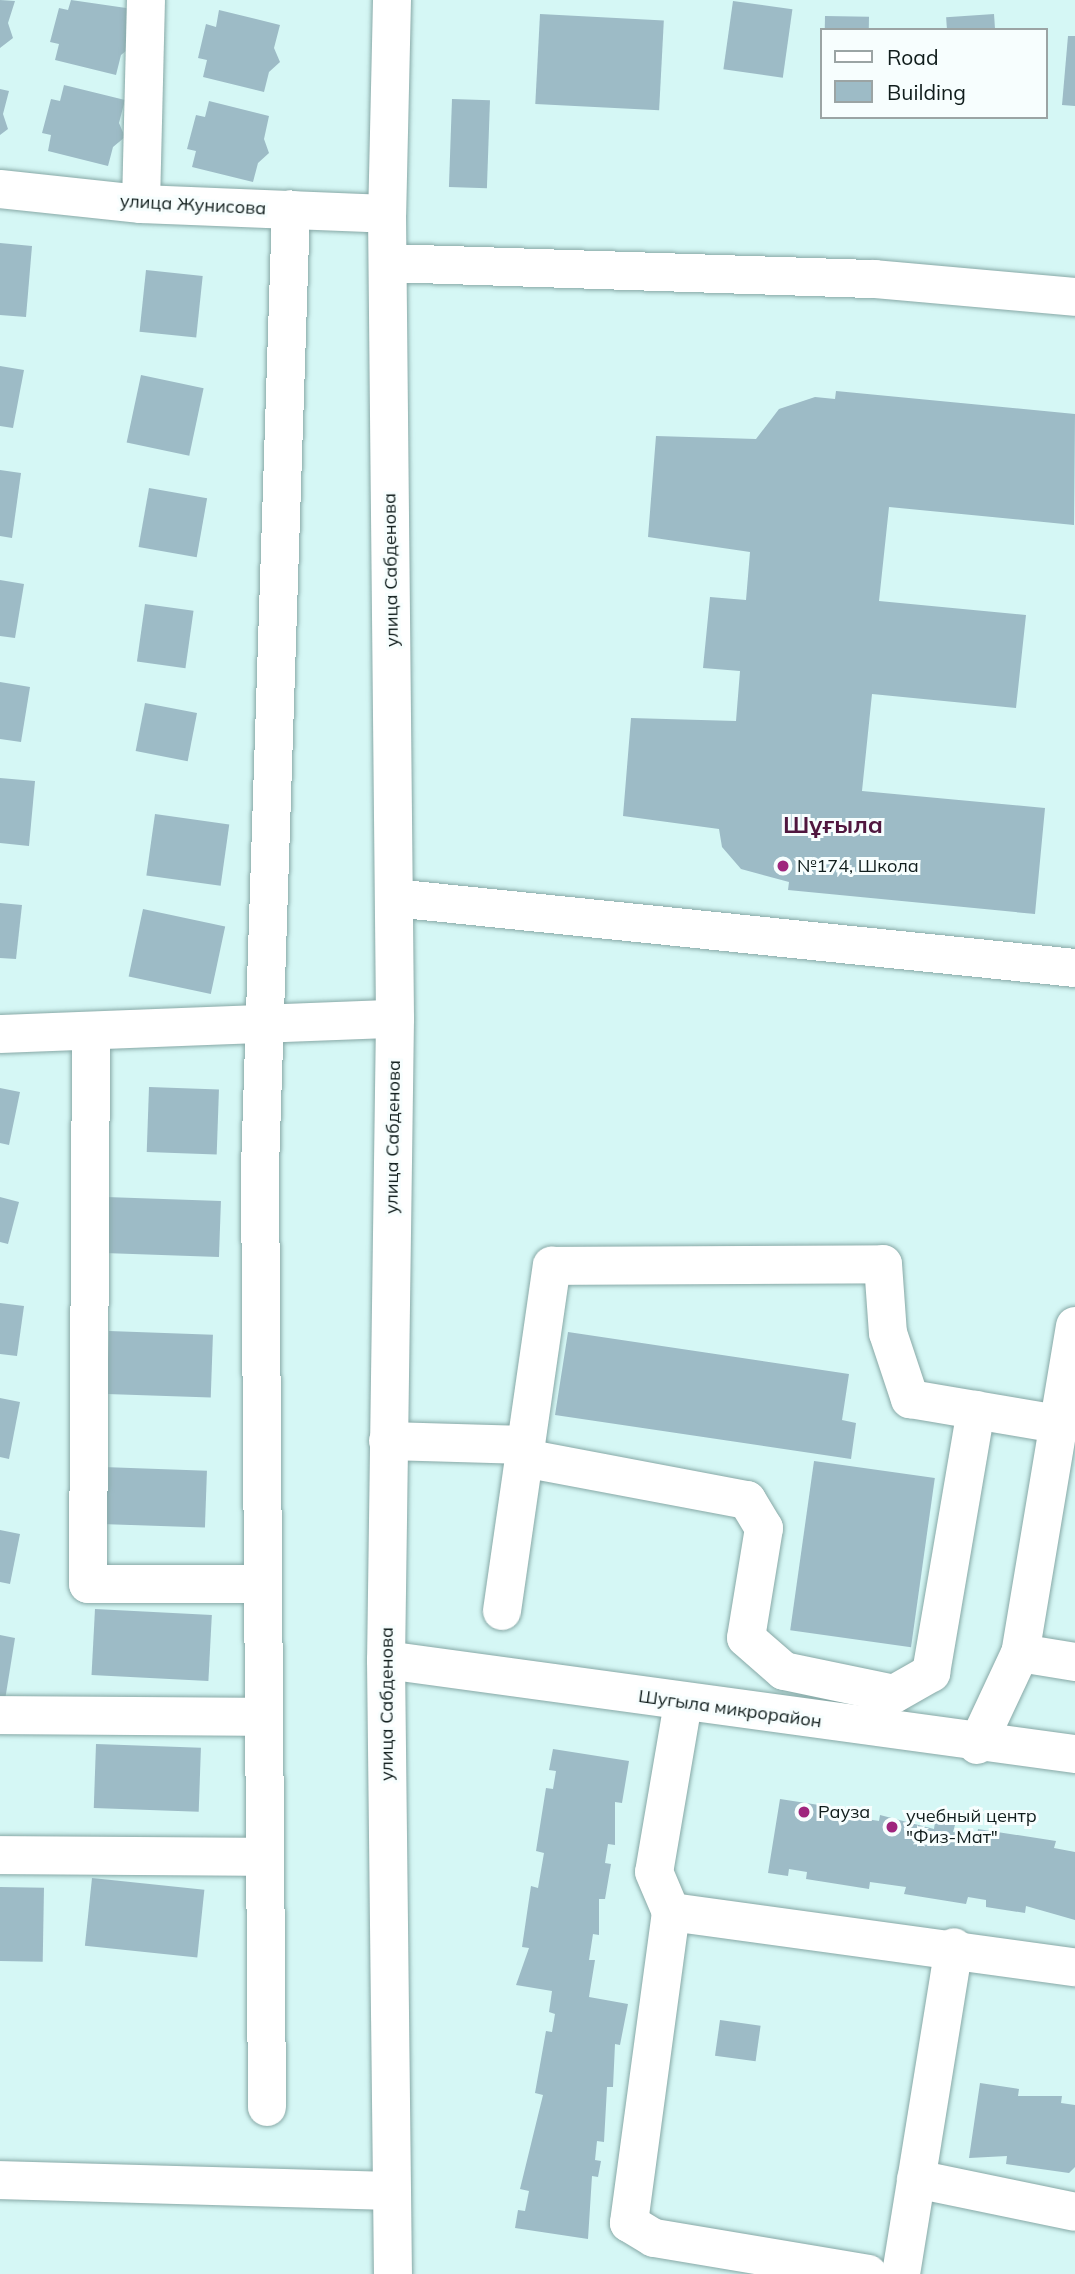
<!DOCTYPE html>
<html>
<head>
<meta charset="utf-8">
<style>
	body { margin:0 }
	#map { position:relative; width:1075px; height:2274px; overflow:hidden; background:#d5f7f5; font-family:Mulish,sans-serif }
	div>[style] { position:absolute }
	.building>* { inset:0; background:#9dbbc6; transform-origin:0 0 }
	.roads { filter:drop-shadow(0 0 2px #87a8a6) drop-shadow(0 0 2px #87a8a6) }
	.minor>* { height:38px; margin:-19px; padding:0 19px; transform-origin:19px; border-radius:19px; background:#fff }
	.dots>* { width:19px; height:19px; translate:-50% -50%; box-sizing:border-box; border:4px solid #f7fefe; border-radius:50% }
	span { translate:-50% -50%; white-space:nowrap; text-align:center; line-height:1.15; -webkit-text-stroke:6px #f7fefe; paint-order:stroke }
	.street-label { font-size:18px; color:#101d1c }
	.poi-label { font-size:18px; color:#101d1c }
	.left { translate:0 -50%; text-align:left }
	.district-label { font-size:24px; color:#50173f; font-weight:700 }
	.legend { position:absolute; left:820px; top:28px; width:228px; height:91px; box-sizing:border-box; background:#f7fefe; border:2px solid #9ba4a4; margin:0; padding:9px 12px; list-style:none; font-size:21px; color:#101d1c }
	.legend li { display:flex; align-items:center; gap:14px; height:35px }
	.legend b { width:35px; border:2px solid #9ba4a4 }
</style>
</head>
<body>
<div id="map">
	<div class="building">
		<div style="clip-path:polygon(0 0,15px 1px,8px 23px,13px 38px,0 48px)"></div>
		<div style="clip-path:polygon(71px 0,133px 9px,132px 46px,121px 55px,116px 75px,55px 60px,59px 44px,50px 42px,59px 8px,68px 10px)"></div>
		<div style="left:733px;top:1px;width:60px;height:69px;rotate:8deg"></div>
		<div style="clip-path:polygon(219px 10px,280px 25px,274px 48px,280px 62px,269px 72px,264px 92px,203px 77px,207px 60px,198px 58px,206px 24px,216px 27px)"></div>
		<div style="left:540px;top:14px;width:124px;height:90px;rotate:3deg"></div>
		<div style="left:994px;top:14px;width:16px;height:48px;rotate:86deg"></div>
		<div style="left:825px;top:16px;width:44px;height:14px;rotate:1deg"></div>
		<div style="clip-path:polygon(1068px 36px,1075px 36px,1075px 106px,1062px 105px)"></div>
		<div style="clip-path:polygon(64px 85px,125px 100px,119px 123px,125px 137px,113px 147px,108px 166px,48px 151px,51px 135px,42px 133px,51px 99px,60px 101px)"></div>
		<div style="clip-path:polygon(0 89px,9px 91px,3px 114px,8px 129px,0 135px)"></div>
		<div style="left:452px;top:99px;width:38px;height:88px;rotate:2deg"></div>
		<div style="clip-path:polygon(209px 101px,269px 116px,264px 139px,269px 153px,258px 163px,253px 182px,192px 167px,196px 151px,187px 149px,196px 115px,205px 117px)"></div>
		<div style="clip-path:polygon(0 243px,32px 246px,26px 317px,0 315px)"></div>
		<div style="left:146px;top:270px;width:57px;height:62px;rotate:6deg"></div>
		<div style="clip-path:polygon(0 366px,24px 370px,13px 428px,0 426px)"></div>
		<div style="left:141px;top:375px;width:64px;height:69px;rotate:12deg"></div>
		<div style="clip-path:polygon(836px 391px,1075px 414px,1074px 525px,889px 507px,879px 601px,1026px 615px,1016px 708px,872px 694px,862px 791px,1045px 808px,1035px 914px,788px 890px,789px 882px,741px 869px,722px 847px,719px 829px,623px 816px,631px 718px,736px 721px,740px 671px,703px 668px,710px 597px,746px 600px,750px 552px,648px 537px,656px 436px,756px 439px,779px 409px,815px 397px,835px 399px)"></div>
		<div style="clip-path:polygon(0 470px,21px 473px,12px 538px,0 536px)"></div>
		<div style="left:149px;top:488px;width:59px;height:60px;rotate:10deg"></div>
		<div style="clip-path:polygon(0 580px,24px 584px,15px 638px,0 636px)"></div>
		<div style="left:145px;top:604px;width:49px;height:58px;rotate:8deg"></div>
		<div style="clip-path:polygon(0 682px,30px 687px,21px 742px,0 739px)"></div>
		<div style="left:145px;top:703px;width:53px;height:49px;rotate:11deg"></div>
		<div style="clip-path:polygon(0 778px,35px 781px,29px 846px,0 843px)"></div>
		<div style="left:155px;top:814px;width:75px;height:62px;rotate:8deg"></div>
		<div style="clip-path:polygon(0 903px,22px 905px,16px 959px,0 958px)"></div>
		<div style="left:143px;top:909px;width:84px;height:69px;rotate:12deg"></div>
		<div style="left:149px;top:1087px;width:70px;height:65px;rotate:2deg"></div>
		<div style="clip-path:polygon(0 1088px,20px 1092px,9px 1145px,0 1143px)"></div>
		<div style="clip-path:polygon(0 1197px,19px 1202px,8px 1244px,0 1242px)"></div>
		<div style="left:106px;top:1197px;width:115px;height:56px;rotate:2deg"></div>
		<div style="clip-path:polygon(0 1303px,24px 1306px,17px 1356px,0 1354px)"></div>
		<div style="left:109px;top:1331px;width:104px;height:63px;rotate:2deg"></div>
		<div style="clip-path:polygon(568px 1332px,849px 1374px,842px 1420px,856px 1423px,851px 1459px,555px 1415px)"></div>
		<div style="clip-path:polygon(0 1398px,20px 1402px,9px 1459px,0 1457px)"></div>
		<div style="left:814px;top:1461px;width:122px;height:171px;rotate:8deg"></div>
		<div style="left:103px;top:1467px;width:104px;height:57px;rotate:2deg"></div>
		<div style="clip-path:polygon(0 1530px,20px 1534px,10px 1584px,0 1582px)"></div>
		<div style="left:95px;top:1609px;width:117px;height:66px;rotate:3deg"></div>
		<div style="clip-path:polygon(0 1635px,15px 1638px,5px 1700px,0 1699px)"></div>
		<div style="left:96px;top:1744px;width:105px;height:64px;rotate:2deg"></div>
		<div style="clip-path:polygon(553px 1749px,629px 1761px,622px 1803px,615px 1802px,615px 1845px,608px 1844px,605px 1863px,611px 1864px,605px 1899px,599px 1899px,599px 1935px,593px 1934px,589px 1960px,595px 1960px,589px 1997px,628px 2004px,620px 2045px,615px 2044px,613px 2087px,607px 2087px,604px 2142px,597px 2141px,595px 2160px,601px 2161px,598px 2177px,592px 2176px,588px 2239px,515px 2228px,518px 2210px,525px 2211px,529px 2191px,520px 2189px,543px 2095px,535px 2093px,546px 2031px,552px 2032px,555px 2014px,549px 2012px,552px 1991px,516px 1985px,529px 1948px,522px 1947px,531px 1886px,538px 1888px,544px 1853px,536px 1851px,546px 1788px,553px 1789px,556px 1771px,549px 1770px)"></div>
		<div style="clip-path:polygon(780px 1799px,819px 1805px,818px 1812px,861px 1812px,860px 1818px,879px 1821px,880px 1815px,934px 1829px,935px 1822px,955px 1825px,953px 1832px,977px 1836px,978px 1829px,1056px 1841px,1054px 1848px,1075px 1852px,1075px 1920px,1026px 1906px,1025px 1913px,986px 1907px,986px 1900px,968px 1897px,966px 1904px,904px 1894px,906px 1887px,870px 1882px,869px 1889px,806px 1879px,807px 1872px,789px 1869px,788px 1876px,768px 1873px)"></div>
		<div style="left:92px;top:1878px;width:113px;height:68px;rotate:6deg"></div>
		<div style="left:0;top:1887px;width:44px;height:74px;rotate:1deg"></div>
		<div style="left:720px;top:2020px;width:41px;height:36px;rotate:8deg"></div>
		<div style="clip-path:polygon(980px 2083px,1019px 2089px,1018px 2096px,1062px 2096px,1061px 2103px,1075px 2105px,1075px 2167px,1069px 2173px,1006px 2164px,1007px 2156px,969px 2158px)"></div>
	</div>
	<div class="roads">
		<div class="minor">
			<div style="left:392px;top:0;width:214px;rotate:91.3deg"></div>
			<div style="left:387px;top:214px;width:805px;rotate:89.43deg"></div>
			<div style="left:395px;top:1019px;width:641px;rotate:90.8deg"></div>
			<div style="left:386px;top:1660px;width:614px;rotate:89.35deg"></div>
			<div style="left:0;top:189px;width:142px;rotate:6.1deg"></div>
			<div style="left:141px;top:204px;width:246px;rotate:2.3deg"></div>
			<div style="left:141px;top:204px;width:204px;rotate:-88.6deg"></div>
			<div style="left:388px;top:263px;width:487px;rotate:1.9deg"></div>
			<div style="left:875px;top:279px;width:201px;rotate:5.1deg"></div>
			<div style="left:394px;top:898px;width:685px;rotate:5.87deg"></div>
			<div style="left:91px;top:1032px;width:552px;rotate:90.31deg"></div>
			<div style="left:88px;top:1584px;width:175px"></div>
			<div style="left:0;top:1034px;width:395px;rotate:-2.2deg"></div>
			<div style="left:1075px;top:1326px;width:332px;rotate:99.5deg"></div>
			<div style="left:1020px;top:1653px;width:56px;rotate:9.3deg"></div>
			<div style="left:388px;top:1441px;width:138px;rotate:1.7deg"></div>
			<div style="left:524px;top:1458px;width:227px;rotate:10.7deg"></div>
			<div style="left:747px;top:1500px;width:33px;rotate:59deg"></div>
			<div style="left:764px;top:1528px;width:111px;rotate:99.3deg"></div>
			<div style="left:746px;top:1638px;width:50px;rotate:41deg"></div>
			<div style="left:784px;top:1671px;width:112px;rotate:11.8deg"></div>
			<div style="left:894px;top:1694px;width:43px;rotate:-29.6deg"></div>
			<div style="left:931px;top:1673px;width:267px;rotate:-80.3deg"></div>
			<div style="left:502px;top:1611px;width:349px;rotate:-81.8deg"></div>
			<div style="left:552px;top:1266px;width:331px;rotate:-0.3deg"></div>
			<div style="left:883px;top:1264px;width:69px;rotate:85.9deg"></div>
			<div style="left:888px;top:1333px;width:70px;rotate:71.6deg"></div>
			<div style="left:910px;top:1399px;width:150px;rotate:9.6deg"></div>
			<div style="left:386px;top:1660px;width:695px;rotate:7.77deg"></div>
			<div style="left:683px;top:1703px;width:171px;rotate:99.7deg"></div>
			<div style="left:654px;top:1872px;width:43px;rotate:67deg"></div>
			<div style="left:671px;top:1912px;width:314px;rotate:97.7deg"></div>
			<div style="left:629px;top:2223px;width:29px;rotate:31deg"></div>
			<div style="left:654px;top:2238px;width:217px;rotate:9.5deg"></div>
			<div style="left:0;top:1715px;width:264px;rotate:0.4deg"></div>
			<div style="left:977px;top:1745px;width:102px;rotate:-64.9deg"></div>
			<div style="left:0;top:1855px;width:265px;rotate:0.4deg"></div>
			<div style="left:671px;top:1912px;width:408px;rotate:7.8deg"></div>
			<div style="left:267px;top:2107px;width:939px;rotate:-90.43deg"></div>
			<div style="left:260px;top:1168px;width:959px;rotate:-88.15deg"></div>
			<div style="left:916px;top:2179px;width:162px;rotate:11.7deg"></div>
			<div style="left:0;top:2180px;width:391px;rotate:1.6deg"></div>
			<div style="left:901px;top:2274px;width:331px;rotate:-80.8deg"></div>
		</div>
	</div>
	<div class="dots">
		<div style="left:783px;top:866px;background:#9f257d"></div>
		<div style="left:804px;top:1812px;background:#9f257d"></div>
		<div style="left:892px;top:1827px;background:#9f257d"></div>
	</div>
	<div class="street-label">
		<span style="left:193px;top:205px;rotate:3deg">улица Жунисова</span>
		<span style="left:391px;top:570px;rotate:-91deg">улица Сабденова</span>
		<span style="left:393px;top:1137px;rotate:-89deg">улица Сабденова</span>
		<span style="left:387px;top:1704px;rotate:-90deg">улица Сабденова</span>
		<span style="left:730px;top:1709px;rotate:8deg">Шугыла микрорайон</span>
	</div>
	<div class="poi-label">
		<span class="left" style="left:797px;top:866px">№174, Школа</span>
		<span class="left" style="left:818px;top:1812px">Рауза</span>
		<span class="left" style="left:906px;top:1827px">учебный центр<br>"Физ-Мат"</span>
	</div>
	<div class="district-label">
		<span style="left:833px;top:825px">Шұғыла</span>
	</div>
	<ul class="legend">
	<li><b style="height:9px;background:#fff"></b>Road</li>
	<li><b style="height:19px;background:#9dbbc6"></b>Building</li>
	</ul>
</div>
</body>
</html>
